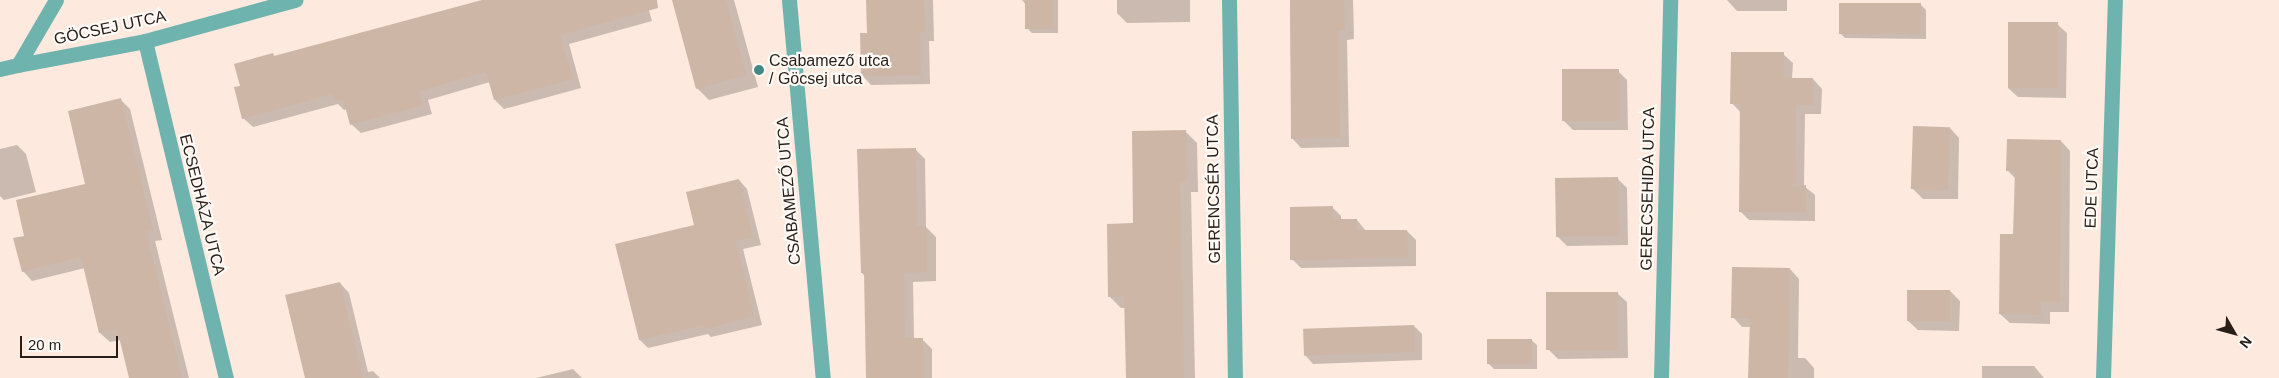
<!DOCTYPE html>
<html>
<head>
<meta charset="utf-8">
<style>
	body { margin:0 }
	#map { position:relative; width:2279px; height:378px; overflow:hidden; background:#fde9dd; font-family:Helvetica,sans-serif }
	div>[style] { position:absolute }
	.shadow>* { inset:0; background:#0003 }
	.building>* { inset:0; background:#ceb6a7; transform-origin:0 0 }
	.street>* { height:15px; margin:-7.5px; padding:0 7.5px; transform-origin:7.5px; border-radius:7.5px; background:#6fb3ae }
	.dots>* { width:14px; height:14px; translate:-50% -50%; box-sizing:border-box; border:2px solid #fffaf6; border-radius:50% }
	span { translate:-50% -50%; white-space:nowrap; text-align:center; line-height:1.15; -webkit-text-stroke:4.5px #fffaf6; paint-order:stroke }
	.street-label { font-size:16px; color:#271e18 }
	.poi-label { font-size:16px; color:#271e18 }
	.left { translate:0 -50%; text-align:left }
	.north { position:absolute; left:2209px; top:308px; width:50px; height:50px; -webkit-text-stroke:4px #fffaf6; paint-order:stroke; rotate:128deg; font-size:14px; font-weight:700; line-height:20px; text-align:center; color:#271e18 }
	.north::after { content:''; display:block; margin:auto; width:18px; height:22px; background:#271e18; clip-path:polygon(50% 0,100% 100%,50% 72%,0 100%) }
	.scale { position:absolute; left:20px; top:336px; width:98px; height:22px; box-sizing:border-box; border:2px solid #271e18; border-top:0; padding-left:6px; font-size:15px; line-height:18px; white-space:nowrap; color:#271e18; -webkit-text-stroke:4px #fffaf6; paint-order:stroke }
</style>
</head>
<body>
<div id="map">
	<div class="shadow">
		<div style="clip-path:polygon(486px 0,646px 0,652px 21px,569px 44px,581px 88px,504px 109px,495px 100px,490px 82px,428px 100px,432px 114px,361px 133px,351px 124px,347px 109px,344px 110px,338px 104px,253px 127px,243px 118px,241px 87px,273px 55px,276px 57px)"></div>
		<div style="clip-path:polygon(673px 0,734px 0,758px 87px,709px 100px,697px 88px)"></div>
		<div style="clip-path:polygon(868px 0,933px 0,934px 41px,929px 41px,930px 84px,871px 85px,862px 75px,868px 34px)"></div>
		<div style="clip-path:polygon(1022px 0,1058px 0,1058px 33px,1032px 33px,1027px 28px,1027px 6px)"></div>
		<div style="clip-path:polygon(1117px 0,1190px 0,1190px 22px,1127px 23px,1117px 13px)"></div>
		<div style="clip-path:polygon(1290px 0,1353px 0,1354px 39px,1347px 40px,1349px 147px,1301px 148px,1292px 138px)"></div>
		<div style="clip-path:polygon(1727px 0,1867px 0,1787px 0,1787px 11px,1737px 11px)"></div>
		<div style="clip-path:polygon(1921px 5px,1926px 10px,1926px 39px,1845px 38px,1840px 33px)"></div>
		<div style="clip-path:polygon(2057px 24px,2067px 33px,2066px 98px,2018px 97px,2008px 88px)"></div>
		<div style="clip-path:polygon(1783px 54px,1793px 63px,1792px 79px,1813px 79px,1822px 89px,1821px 114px,1805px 114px,1804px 186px,1815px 195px,1815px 221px,1749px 220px,1740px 211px,1741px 113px,1732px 103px)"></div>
		<div style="clip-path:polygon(1618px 71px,1627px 80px,1628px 130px,1573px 130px,1564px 121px)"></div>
		<div style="clip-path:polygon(120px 99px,130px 109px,162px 240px,155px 241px,189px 378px,130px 378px,121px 340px,110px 342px,100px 333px,85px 268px,32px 281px,23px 271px,26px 236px,87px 184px)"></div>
		<div style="clip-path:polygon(1950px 128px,1959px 138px,1958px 199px,1923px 199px,1913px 189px)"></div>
		<div style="clip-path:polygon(1186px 132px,1197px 143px,1198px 192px,1191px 192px,1195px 378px,1127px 378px,1126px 308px,1121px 308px,1109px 296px,1134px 225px)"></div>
		<div style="clip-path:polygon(2061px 141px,2070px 151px,2069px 312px,2050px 312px,2050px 324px,2010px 323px,2000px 314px,2014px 235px,2016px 179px,2007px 170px)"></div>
		<div style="clip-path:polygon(17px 145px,26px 154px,36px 192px,4px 200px,0 196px,0 149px)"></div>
		<div style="clip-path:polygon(915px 149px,925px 159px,926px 227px,936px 237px,936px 281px,913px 282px,914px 340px,922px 339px,932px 349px,932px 378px,867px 378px,865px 276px,862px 273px)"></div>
		<div style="clip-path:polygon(1617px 178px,1627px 188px,1628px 245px,1567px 246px,1557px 236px)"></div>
		<div style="clip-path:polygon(739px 180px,747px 189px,761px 245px,743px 249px,762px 325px,711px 337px,708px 334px,648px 348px,640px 340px,695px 226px)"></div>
		<div style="clip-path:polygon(1332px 207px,1341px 216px,1341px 221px,1357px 220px,1366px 231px,1407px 231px,1416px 240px,1416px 266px,1301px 268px,1292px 259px)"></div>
		<div style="clip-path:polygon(1790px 269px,1799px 279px,1798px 358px,1805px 358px,1814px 368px,1814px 378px,1750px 378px,1751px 327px,1742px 327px,1733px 317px)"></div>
		<div style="clip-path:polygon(340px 283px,349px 293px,368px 372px,373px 371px,380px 378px,315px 378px)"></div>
		<div style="clip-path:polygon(1950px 291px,1960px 301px,1959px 331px,1918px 330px,1908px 321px)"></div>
		<div style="clip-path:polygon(1617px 293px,1627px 302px,1628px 358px,1558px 359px,1548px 349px)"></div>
		<div style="clip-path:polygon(1414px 326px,1422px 334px,1422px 360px,1313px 364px,1305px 355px)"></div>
		<div style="clip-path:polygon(1531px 340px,1537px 345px,1537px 369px,1494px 369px,1489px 364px)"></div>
		<div style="clip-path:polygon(1982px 366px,2034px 366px,2044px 378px,1982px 378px)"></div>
		<div style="clip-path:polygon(573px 369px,582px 378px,536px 378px)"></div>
	</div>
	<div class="building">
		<div style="clip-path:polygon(482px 0,657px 0,658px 8px,560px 35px,573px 79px,494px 100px,486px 72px,419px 91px,423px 105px,350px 125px,343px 99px,334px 101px,332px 94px,242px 119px,234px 87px,240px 86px,234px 64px,273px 53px,274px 56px)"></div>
		<div style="clip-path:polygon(672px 0,726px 0,746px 75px,696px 89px)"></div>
		<div style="clip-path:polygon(866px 0,924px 0,925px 32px,920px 32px,921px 75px,861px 76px,860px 33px,867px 33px)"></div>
		<div style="left:1025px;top:0;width:28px;height:29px"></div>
		<div style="clip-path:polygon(1290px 0,1344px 0,1345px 30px,1338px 30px,1340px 138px,1291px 139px)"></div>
		<div style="left:1921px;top:3px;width:31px;height:82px;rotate:90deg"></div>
		<div style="left:2008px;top:22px;width:50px;height:66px"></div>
		<div style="clip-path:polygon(1731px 52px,1784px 52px,1783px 78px,1813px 78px,1813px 105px,1796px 105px,1795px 185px,1806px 185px,1806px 212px,1739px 212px,1740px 104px,1730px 104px)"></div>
		<div style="left:1619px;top:69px;width:52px;height:57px;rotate:90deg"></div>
		<div style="clip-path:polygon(121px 98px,153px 230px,146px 232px,182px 378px,129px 378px,117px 329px,99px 333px,81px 257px,22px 272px,13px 238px,24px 236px,16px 200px,85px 184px,68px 111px)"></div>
		<div style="left:1913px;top:126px;width:37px;height:63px;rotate:2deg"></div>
		<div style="clip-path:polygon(1186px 130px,1187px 181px,1180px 181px,1184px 378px,1126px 378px,1124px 296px,1108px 297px,1107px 224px,1133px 223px,1132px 131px)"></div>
		<div style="clip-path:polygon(2007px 139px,2061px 140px,2060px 303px,2041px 302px,2041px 315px,1999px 314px,2000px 234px,2013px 234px,2015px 171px,2006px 171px)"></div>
		<div style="clip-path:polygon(916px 148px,917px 226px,926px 226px,927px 272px,904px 273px,905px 338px,923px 338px,923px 378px,866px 378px,864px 273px,861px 273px,857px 149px)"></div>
		<div style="left:1618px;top:177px;width:59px;height:63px;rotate:89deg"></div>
		<div style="clip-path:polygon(739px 179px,753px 237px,736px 241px,754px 316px,702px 330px,701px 326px,639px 340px,615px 244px,694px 225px,686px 192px)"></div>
		<div style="clip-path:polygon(1333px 206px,1333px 219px,1357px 219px,1357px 230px,1407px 230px,1408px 258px,1290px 260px,1290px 207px)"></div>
		<div style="clip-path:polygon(1732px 267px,1790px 268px,1788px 378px,1748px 378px,1750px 318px,1731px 318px)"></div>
		<div style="clip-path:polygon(340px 282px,363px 378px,305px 378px,285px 295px)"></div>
		<div style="left:1907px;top:290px;width:43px;height:31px"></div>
		<div style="left:1546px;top:292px;width:72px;height:58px"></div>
		<div style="left:1414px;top:325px;width:27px;height:111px;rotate:88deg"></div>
		<div style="left:1532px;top:339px;width:25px;height:45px;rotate:90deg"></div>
	</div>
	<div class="street">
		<div style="left:789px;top:0;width:380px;rotate:84.9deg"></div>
		<div style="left:1229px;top:0;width:378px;rotate:89.1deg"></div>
		<div style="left:145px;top:41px;width:347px;rotate:76.5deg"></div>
		<div style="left:18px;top:65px;width:129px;rotate:-10.7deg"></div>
		<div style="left:145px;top:41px;width:156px;rotate:-15.3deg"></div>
		<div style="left:0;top:69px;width:18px;rotate:-13deg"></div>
		<div style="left:18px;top:65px;width:75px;rotate:-59.7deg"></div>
		<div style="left:1661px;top:378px;width:378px;rotate:-88.6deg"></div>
		<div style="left:2103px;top:378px;width:378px;rotate:-88.2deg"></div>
	</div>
	<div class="dots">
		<div style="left:759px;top:70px;background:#428985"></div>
	</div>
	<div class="street-label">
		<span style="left:110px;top:28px;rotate:-12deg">GÖCSEJ UTCA</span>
		<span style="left:2092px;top:188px;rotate:-88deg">EDE UTCA</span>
		<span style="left:1214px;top:189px;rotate:-91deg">GERENCSÉR UTCA</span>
		<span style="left:1648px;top:189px;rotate:-89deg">GERECSEHIDA UTCA</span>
		<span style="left:789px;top:191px;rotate:-95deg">CSABAMEZŐ UTCA</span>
		<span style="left:202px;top:205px;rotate:76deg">ECSEDHÁZA UTCA</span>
	</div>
	<div class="poi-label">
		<span class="left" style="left:769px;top:70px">Csabamező utca<br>/ Göcsej utca</span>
	</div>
	<div class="north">N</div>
	<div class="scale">20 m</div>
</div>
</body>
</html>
